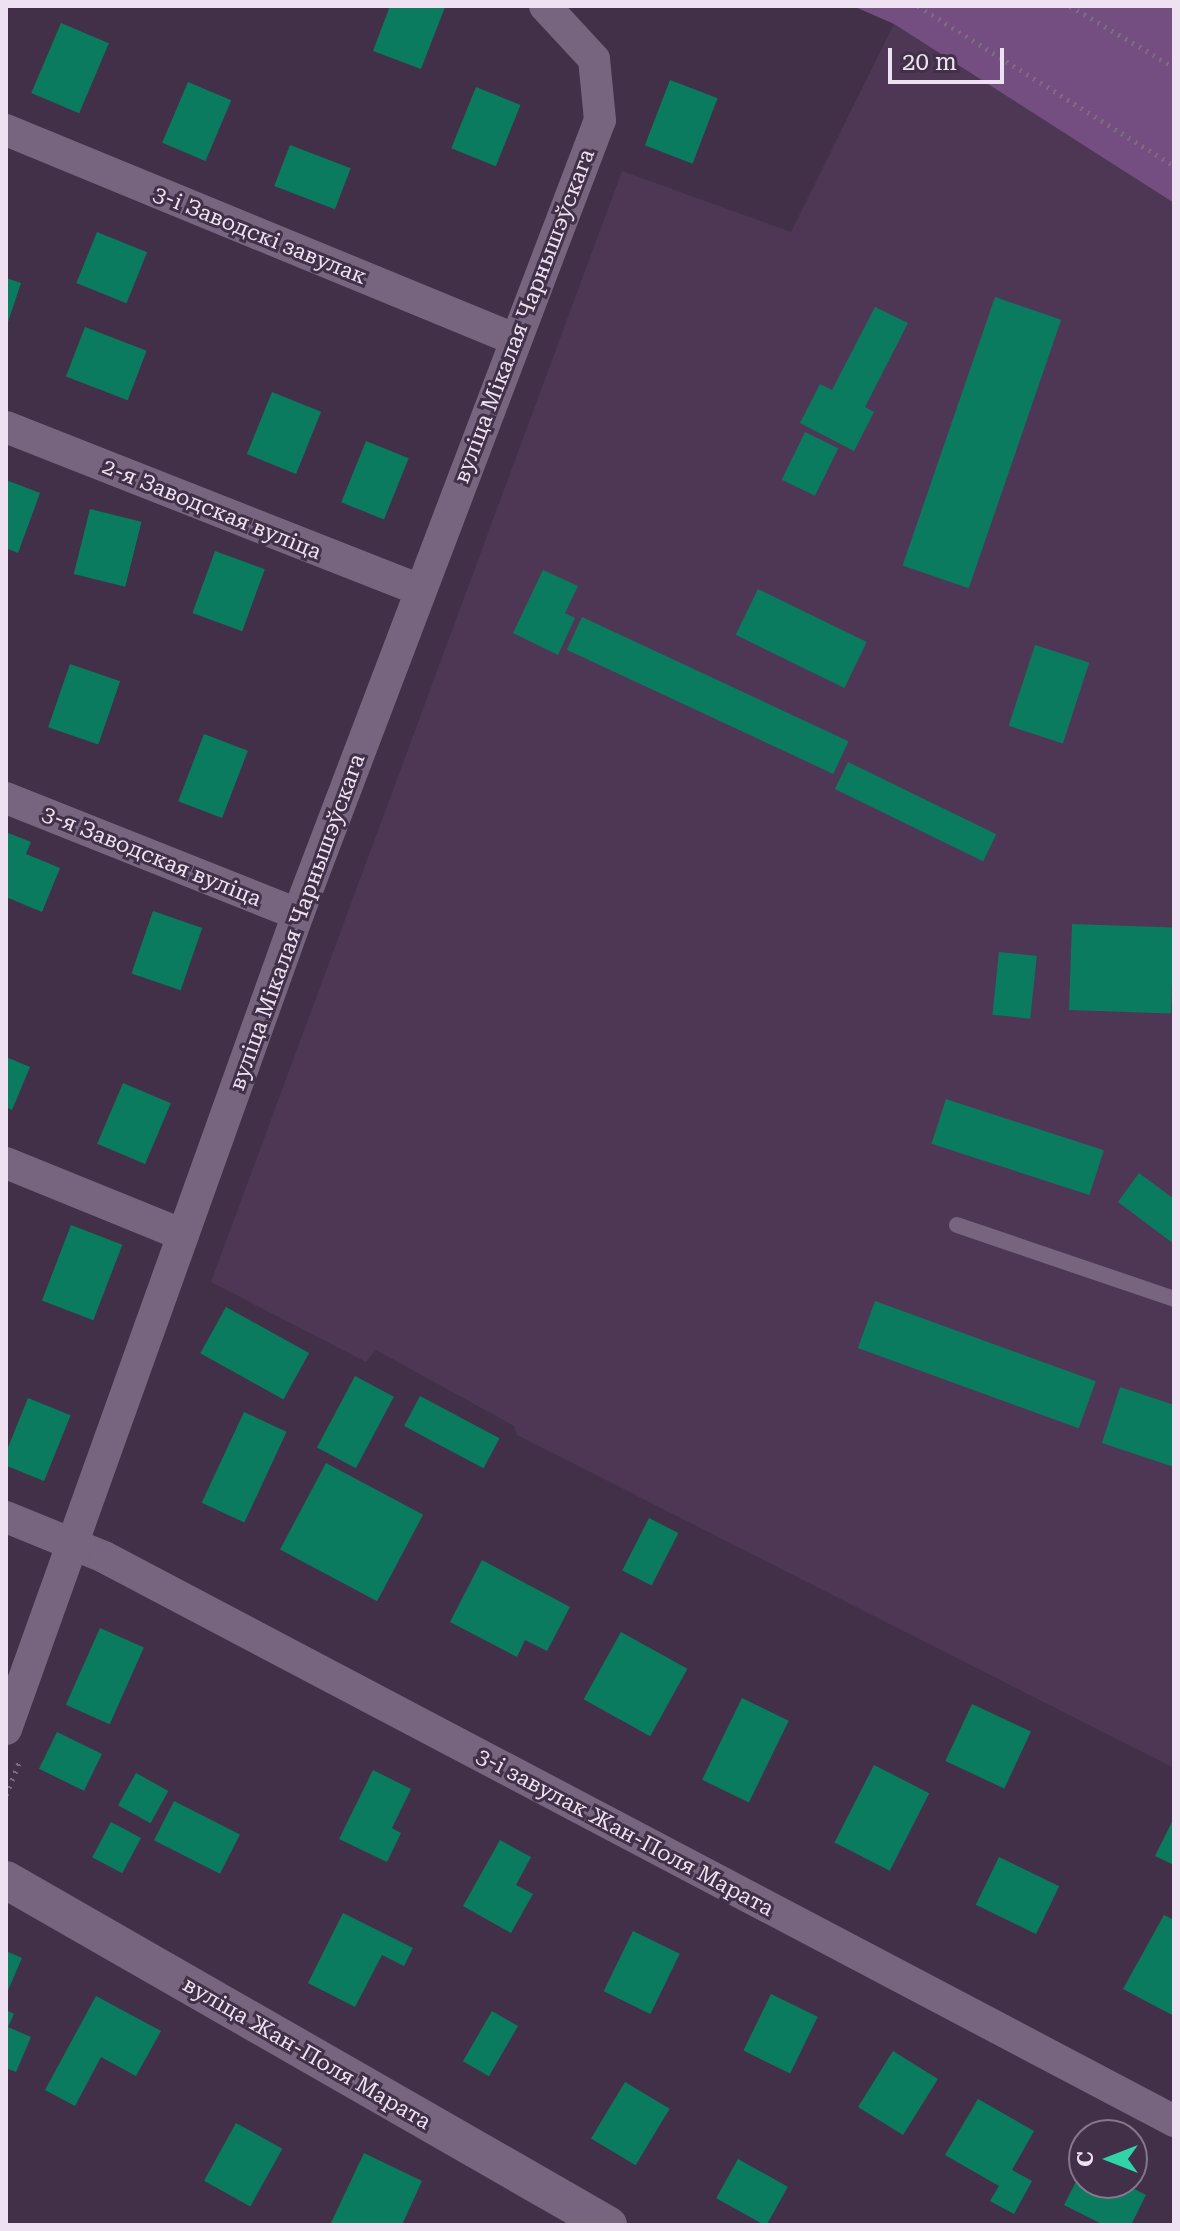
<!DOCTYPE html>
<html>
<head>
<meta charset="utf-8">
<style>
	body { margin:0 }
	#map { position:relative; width:1180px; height:2231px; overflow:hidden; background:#413048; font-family:"Roboto Serif",serif }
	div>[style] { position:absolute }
	.built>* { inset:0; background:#4d3755 }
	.green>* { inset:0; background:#744e80 }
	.building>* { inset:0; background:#0b7b60; transform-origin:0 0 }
	.path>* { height:5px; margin-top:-2.5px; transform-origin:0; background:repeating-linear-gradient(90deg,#7c6d82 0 2px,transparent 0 8px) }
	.service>* { height:16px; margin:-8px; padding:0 8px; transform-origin:8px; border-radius:8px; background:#77647e }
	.minor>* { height:32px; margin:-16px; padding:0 16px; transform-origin:16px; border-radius:16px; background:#77647e }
	.tertiary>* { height:38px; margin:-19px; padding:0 19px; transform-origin:19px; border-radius:19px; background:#77647e }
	span { translate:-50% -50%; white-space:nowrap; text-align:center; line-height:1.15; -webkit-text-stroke:6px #413048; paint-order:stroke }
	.street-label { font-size:22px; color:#eee2f2 }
	.frame { position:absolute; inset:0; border:8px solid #eee2f2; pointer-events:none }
	.north { position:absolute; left:1068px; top:2119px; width:80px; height:80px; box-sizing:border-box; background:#413048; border:2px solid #86778c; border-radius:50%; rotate:270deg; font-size:22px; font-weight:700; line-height:32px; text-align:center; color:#eee2f2 }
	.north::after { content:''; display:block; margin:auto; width:28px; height:36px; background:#31d4a9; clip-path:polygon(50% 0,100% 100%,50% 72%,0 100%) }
	.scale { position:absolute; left:888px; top:48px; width:116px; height:36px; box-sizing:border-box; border:4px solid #eee2f2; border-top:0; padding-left:10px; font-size:24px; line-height:28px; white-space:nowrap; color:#eee2f2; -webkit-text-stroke:6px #413048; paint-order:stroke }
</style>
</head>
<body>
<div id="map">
	<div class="built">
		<div style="clip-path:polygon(894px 24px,1174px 203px,1174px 1768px,517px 1435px,514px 1426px,376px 1350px,366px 1362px,211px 1282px,622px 171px,791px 232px)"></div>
	</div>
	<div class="green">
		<div style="clip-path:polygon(853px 6px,1174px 6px,1174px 203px,894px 24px)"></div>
	</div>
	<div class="building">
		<div style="clip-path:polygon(390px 6px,445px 7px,421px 69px,373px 51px)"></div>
		<div style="left:61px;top:23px;width:52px;height:76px;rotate:23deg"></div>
		<div style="left:670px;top:80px;width:51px;height:70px;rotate:21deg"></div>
		<div style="left:188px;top:82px;width:47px;height:66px;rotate:23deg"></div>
		<div style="left:476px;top:87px;width:48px;height:66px;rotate:22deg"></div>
		<div style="left:290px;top:145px;width:65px;height:44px;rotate:21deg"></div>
		<div style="left:97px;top:232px;width:54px;height:55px;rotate:22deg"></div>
		<div style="clip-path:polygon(6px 278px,21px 283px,7px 325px,6px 325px)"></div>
		<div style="left:995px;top:297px;width:70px;height:284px;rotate:19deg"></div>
		<div style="clip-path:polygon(875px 307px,908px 323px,865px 407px,874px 412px,854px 451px,800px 423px,820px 384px,832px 390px)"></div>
		<div style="left:85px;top:327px;width:66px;height:53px;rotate:21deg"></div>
		<div style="left:272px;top:392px;width:53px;height:67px;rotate:22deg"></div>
		<div style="left:805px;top:432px;width:37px;height:53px;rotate:26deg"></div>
		<div style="left:366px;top:441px;width:46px;height:66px;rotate:22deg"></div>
		<div style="clip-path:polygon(6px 480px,40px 493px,18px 553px,6px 548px)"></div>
		<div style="left:90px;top:509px;width:53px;height:67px;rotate:14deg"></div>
		<div style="left:215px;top:551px;width:53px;height:66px;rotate:20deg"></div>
		<div style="clip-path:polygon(543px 570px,578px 586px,565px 613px,575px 618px,558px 655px,513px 633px)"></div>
		<div style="left:758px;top:589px;width:121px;height:51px;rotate:26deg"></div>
		<div style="left:582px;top:617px;width:294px;height:36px;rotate:25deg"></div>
		<div style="left:1035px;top:645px;width:57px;height:85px;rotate:18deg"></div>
		<div style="left:70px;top:664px;width:53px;height:67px;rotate:19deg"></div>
		<div style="left:204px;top:734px;width:47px;height:72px;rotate:21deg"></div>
		<div style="left:848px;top:762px;width:165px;height:30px;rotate:26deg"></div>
		<div style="clip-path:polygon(6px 832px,31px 842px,26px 854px,60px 868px,42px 912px,6px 897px)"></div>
		<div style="left:153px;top:911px;width:52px;height:66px;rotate:19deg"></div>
		<div style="left:1072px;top:924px;width:102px;height:86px;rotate:2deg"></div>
		<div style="left:999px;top:952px;width:38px;height:63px;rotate:6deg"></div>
		<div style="clip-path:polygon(6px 1057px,30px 1067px,12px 1110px,6px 1107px)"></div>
		<div style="left:123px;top:1083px;width:52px;height:66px;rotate:23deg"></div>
		<div style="left:946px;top:1099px;width:166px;height:47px;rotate:18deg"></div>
		<div style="clip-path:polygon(1139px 1173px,1174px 1199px,1174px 1244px,1118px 1202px)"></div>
		<div style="left:71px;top:1225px;width:55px;height:81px;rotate:21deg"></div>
		<div style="left:875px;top:1301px;width:235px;height:50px;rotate:20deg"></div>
		<div style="left:226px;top:1307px;width:95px;height:53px;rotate:29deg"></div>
		<div style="left:355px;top:1376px;width:44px;height:81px;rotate:28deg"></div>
		<div style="clip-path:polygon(1120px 1387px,1174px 1405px,1174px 1467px,1102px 1443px)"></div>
		<div style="left:420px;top:1396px;width:90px;height:34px;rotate:28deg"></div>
		<div style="left:28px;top:1398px;width:46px;height:71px;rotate:22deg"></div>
		<div style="left:244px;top:1412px;width:47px;height:100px;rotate:25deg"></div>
		<div style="left:326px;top:1463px;width:110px;height:98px;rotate:28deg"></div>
		<div style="left:649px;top:1518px;width:33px;height:59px;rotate:27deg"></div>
		<div style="clip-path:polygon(482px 1560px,570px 1607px,547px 1651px,525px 1640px,517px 1657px,450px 1622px)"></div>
		<div style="left:100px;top:1628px;width:48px;height:84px;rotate:24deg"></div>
		<div style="left:621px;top:1632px;width:76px;height:77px;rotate:29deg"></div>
		<div style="left:742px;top:1698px;width:52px;height:91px;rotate:26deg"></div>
		<div style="left:972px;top:1704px;width:65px;height:63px;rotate:25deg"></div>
		<div style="left:57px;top:1732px;width:50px;height:41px;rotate:26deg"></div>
		<div style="left:874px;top:1765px;width:62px;height:87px;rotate:27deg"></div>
		<div style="clip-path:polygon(373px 1770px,411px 1789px,392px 1828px,401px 1833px,387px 1862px,339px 1839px)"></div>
		<div style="left:136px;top:1773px;width:37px;height:37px;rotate:29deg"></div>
		<div style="left:174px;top:1801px;width:74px;height:44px;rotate:27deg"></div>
		<div style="clip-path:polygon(1174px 1818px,1174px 1865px,1155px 1856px)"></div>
		<div style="left:111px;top:1822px;width:34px;height:40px;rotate:28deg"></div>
		<div style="clip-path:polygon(500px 1840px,531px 1857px,516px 1885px,533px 1894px,511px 1933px,463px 1906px)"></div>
		<div style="left:999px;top:1857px;width:67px;height:53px;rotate:26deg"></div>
		<div style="clip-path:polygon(343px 1913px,413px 1948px,404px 1966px,382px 1955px,355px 2007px,308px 1983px)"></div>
		<div style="clip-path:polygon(1164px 1915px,1174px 1920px,1174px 2016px,1123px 1989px)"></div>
		<div style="left:633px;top:1931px;width:52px;height:67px;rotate:26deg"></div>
		<div style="clip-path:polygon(6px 1951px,22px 1958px,6px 1995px)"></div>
		<div style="left:771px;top:1994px;width:52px;height:63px;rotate:26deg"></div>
		<div style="clip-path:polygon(96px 1996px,161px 2031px,136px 2076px,101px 2057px,75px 2106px,45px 2090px)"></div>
		<div style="clip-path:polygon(6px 2010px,14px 2014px,8px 2027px,31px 2037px,16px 2072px,6px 2068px)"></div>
		<div style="left:492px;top:2011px;width:30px;height:58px;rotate:30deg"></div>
		<div style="left:893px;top:2051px;width:53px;height:66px;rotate:32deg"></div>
		<div style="left:625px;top:2082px;width:52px;height:66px;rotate:31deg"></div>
		<div style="clip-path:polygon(978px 2099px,1034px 2131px,1012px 2170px,1032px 2181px,1014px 2214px,990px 2201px,999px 2186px,945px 2155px)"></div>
		<div style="left:236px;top:2123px;width:53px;height:66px;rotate:29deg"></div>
		<div style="clip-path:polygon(364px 2153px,422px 2181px,402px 2225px,330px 2225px)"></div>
		<div style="left:738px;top:2159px;width:57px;height:45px;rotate:29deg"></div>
		<div style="clip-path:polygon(1084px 2166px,1084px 2183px,1123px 2183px,1146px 2195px,1131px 2225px,1104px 2225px,1064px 2205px)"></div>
	</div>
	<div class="path">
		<div style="left:918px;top:6px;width:302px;rotate:32deg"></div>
		<div style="left:1070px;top:6px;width:121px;rotate:30.4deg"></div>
		<div style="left:6px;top:1795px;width:35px;rotate:-68deg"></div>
	</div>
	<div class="service">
		<div style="left:957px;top:1225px;width:229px;rotate:18.8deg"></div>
	</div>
	<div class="minor">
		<div style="left:6px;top:130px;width:549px;rotate:22.36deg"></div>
		<div style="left:6px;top:427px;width:444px;rotate:21.5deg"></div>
		<div style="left:6px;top:798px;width:314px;rotate:21.7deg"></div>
		<div style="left:6px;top:1163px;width:191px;rotate:22.1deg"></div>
		<div style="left:6px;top:1517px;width:106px;rotate:22.2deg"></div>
		<div style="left:104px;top:1557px;width:1210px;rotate:27.79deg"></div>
		<div style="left:6px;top:1729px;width:866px;rotate:-70.29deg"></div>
		<div style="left:298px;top:914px;width:849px;rotate:-69.18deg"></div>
		<div style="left:600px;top:120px;width:61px;rotate:-95.6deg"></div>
		<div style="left:594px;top:59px;width:72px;rotate:-132.8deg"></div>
	</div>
	<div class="tertiary">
		<div style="left:6px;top:1880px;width:694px;rotate:29.82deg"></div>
	</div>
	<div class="street-label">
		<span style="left:260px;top:235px;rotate:22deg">3-і Заводскі завулак</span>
		<span style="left:524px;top:316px;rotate:-69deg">вуліца Мікалая Чарнышэўскага</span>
		<span style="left:212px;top:509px;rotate:22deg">2-я Заводская вуліца</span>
		<span style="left:152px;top:856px;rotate:22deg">3-я Заводская вуліца</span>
		<span style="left:297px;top:922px;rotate:-70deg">вуліца Мікалая Чарнышэўскага</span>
		<span style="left:625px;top:1832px;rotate:28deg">3-і завулак Жан-Поля Марата</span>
		<span style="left:307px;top:2053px;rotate:30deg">вуліца Жан-Поля Марата</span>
	</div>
	<div class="frame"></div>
	<div class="north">С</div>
	<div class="scale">20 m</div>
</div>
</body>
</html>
